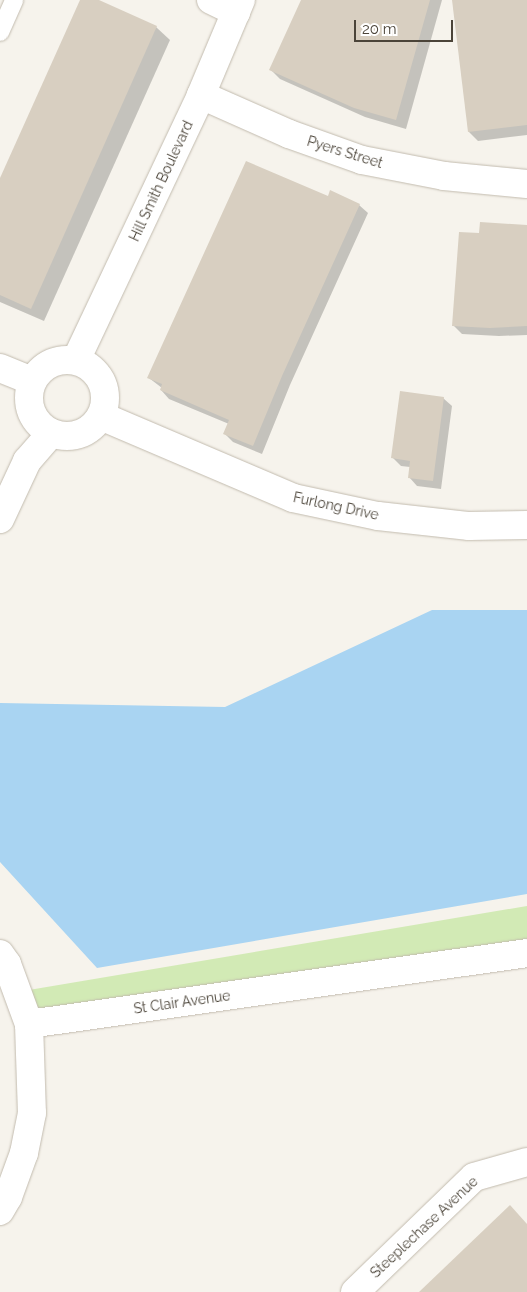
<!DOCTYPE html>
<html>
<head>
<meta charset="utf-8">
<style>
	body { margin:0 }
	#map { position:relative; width:527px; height:1292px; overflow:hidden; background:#f6f3ec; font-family:Raleway,sans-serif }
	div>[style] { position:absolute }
	.green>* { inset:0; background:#d2eab5 }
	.water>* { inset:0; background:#a9d4f2 }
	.shadow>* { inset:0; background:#0003 }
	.building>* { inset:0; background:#d8cfc1 }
	.roads { filter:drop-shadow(0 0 1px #c2bbae) drop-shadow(0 0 1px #c2bbae) }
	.service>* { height:18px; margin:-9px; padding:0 9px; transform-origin:9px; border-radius:9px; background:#fff }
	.minor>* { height:28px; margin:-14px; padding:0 14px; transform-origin:14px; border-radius:14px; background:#fff }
	.minor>.ring { margin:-14px; padding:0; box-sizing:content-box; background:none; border:28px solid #fff; border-radius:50% }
	span { translate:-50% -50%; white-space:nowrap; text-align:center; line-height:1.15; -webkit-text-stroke:4px #fff; paint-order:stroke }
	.street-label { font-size:14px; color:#4b4439 }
	.scale { position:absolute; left:354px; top:20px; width:99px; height:22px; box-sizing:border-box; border:2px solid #4b4439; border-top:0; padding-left:6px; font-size:15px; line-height:18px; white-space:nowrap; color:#4b4439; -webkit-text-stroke:4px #fff; paint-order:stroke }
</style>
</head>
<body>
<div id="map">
	<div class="green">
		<div style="clip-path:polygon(527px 906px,527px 951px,29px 1024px,17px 992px)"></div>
	</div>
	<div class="water">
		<div style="clip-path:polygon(432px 610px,527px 610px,527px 894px,97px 968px,0 862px,0 703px,225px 707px)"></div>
	</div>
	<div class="shadow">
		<div style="clip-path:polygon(81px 0,96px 0,156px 27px,170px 40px,44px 321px,0 302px,0 182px)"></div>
		<div style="clip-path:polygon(302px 0,442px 0,406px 129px,365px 117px,280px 79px,271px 70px)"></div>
		<div style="clip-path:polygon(454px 0,527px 0,527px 135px,478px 141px,469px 132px)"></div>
		<div style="clip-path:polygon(329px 197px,359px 205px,368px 213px,290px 385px,262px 454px,233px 442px,225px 434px,229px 424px,169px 399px,161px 390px,162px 388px,149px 378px)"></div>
		<div style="clip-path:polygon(527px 227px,527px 335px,499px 336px,462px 334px,454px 326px,480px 234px)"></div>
		<div style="clip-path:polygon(443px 398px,452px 406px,441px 489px,417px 486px,409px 477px,410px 467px,401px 466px,393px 458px)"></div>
	</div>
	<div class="building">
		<div style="clip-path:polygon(80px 0,99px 0,157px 26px,31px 309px,0 295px,0 178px)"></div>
		<div style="clip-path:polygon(301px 0,430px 0,396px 120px,354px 108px,269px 70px)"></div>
		<div style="clip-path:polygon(452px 0,527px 0,527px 125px,468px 132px)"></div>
		<div style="clip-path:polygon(246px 161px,328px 196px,330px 190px,360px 204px,282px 376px,253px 446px,223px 434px,229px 420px,160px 390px,162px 384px,147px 378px)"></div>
		<div style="clip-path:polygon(480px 222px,527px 225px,527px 326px,490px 328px,452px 326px,459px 232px,479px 233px)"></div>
		<div style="clip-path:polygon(400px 391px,444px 397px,433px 481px,408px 478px,410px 461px,391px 458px)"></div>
		<div style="clip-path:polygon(510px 1205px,527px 1224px,527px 1292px,419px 1292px)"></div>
	</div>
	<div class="roads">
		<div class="service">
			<div style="left:0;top:32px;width:35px;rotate:-66deg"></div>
		</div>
		<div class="minor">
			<div style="left:211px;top:0;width:28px;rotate:26deg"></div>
			<div style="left:201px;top:95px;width:96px;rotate:23.9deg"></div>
			<div style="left:289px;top:134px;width:77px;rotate:19.6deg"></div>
			<div style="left:362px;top:160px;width:84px;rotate:11deg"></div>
			<div style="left:444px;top:176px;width:83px;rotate:5.5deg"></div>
			<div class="ring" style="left:29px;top:360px;width:48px;height:48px"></div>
			<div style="left:76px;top:360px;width:293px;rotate:-64.7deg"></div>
			<div style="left:201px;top:95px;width:103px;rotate:-67.2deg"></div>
			<div style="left:0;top:368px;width:35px;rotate:22deg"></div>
			<div style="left:101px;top:416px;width:209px;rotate:23.1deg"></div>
			<div style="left:293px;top:498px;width:87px;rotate:12deg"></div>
			<div style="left:378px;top:516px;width:92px;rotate:6.3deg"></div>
			<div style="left:469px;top:526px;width:58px;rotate:-1deg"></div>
			<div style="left:0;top:519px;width:64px;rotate:-65deg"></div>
			<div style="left:27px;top:461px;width:37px;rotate:-49deg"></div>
			<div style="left:0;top:954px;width:12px;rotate:55deg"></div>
			<div style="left:7px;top:964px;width:64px;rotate:69.9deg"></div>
			<div style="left:29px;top:1024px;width:89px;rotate:88.1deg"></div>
			<div style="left:32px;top:1113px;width:41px;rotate:101.3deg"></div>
			<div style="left:24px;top:1153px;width:47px;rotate:110deg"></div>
			<div style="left:8px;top:1197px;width:16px;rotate:120deg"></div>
			<div style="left:29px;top:1024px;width:503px;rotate:-8.11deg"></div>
			<div style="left:355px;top:1292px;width:165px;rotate:-44deg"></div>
			<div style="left:474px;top:1177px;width:55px;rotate:-15.8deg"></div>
		</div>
	</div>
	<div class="street-label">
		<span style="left:345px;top:152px;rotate:17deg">Pyers Street</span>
		<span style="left:161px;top:181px;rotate:-65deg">Hill Smith Boulevard</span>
		<span style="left:336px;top:506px;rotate:12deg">Furlong Drive</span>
		<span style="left:182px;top:1002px;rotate:-8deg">St Clair Avenue</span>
		<span style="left:424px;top:1227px;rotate:-43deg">Steeplechase Avenue</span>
	</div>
	<div class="scale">20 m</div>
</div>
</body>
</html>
